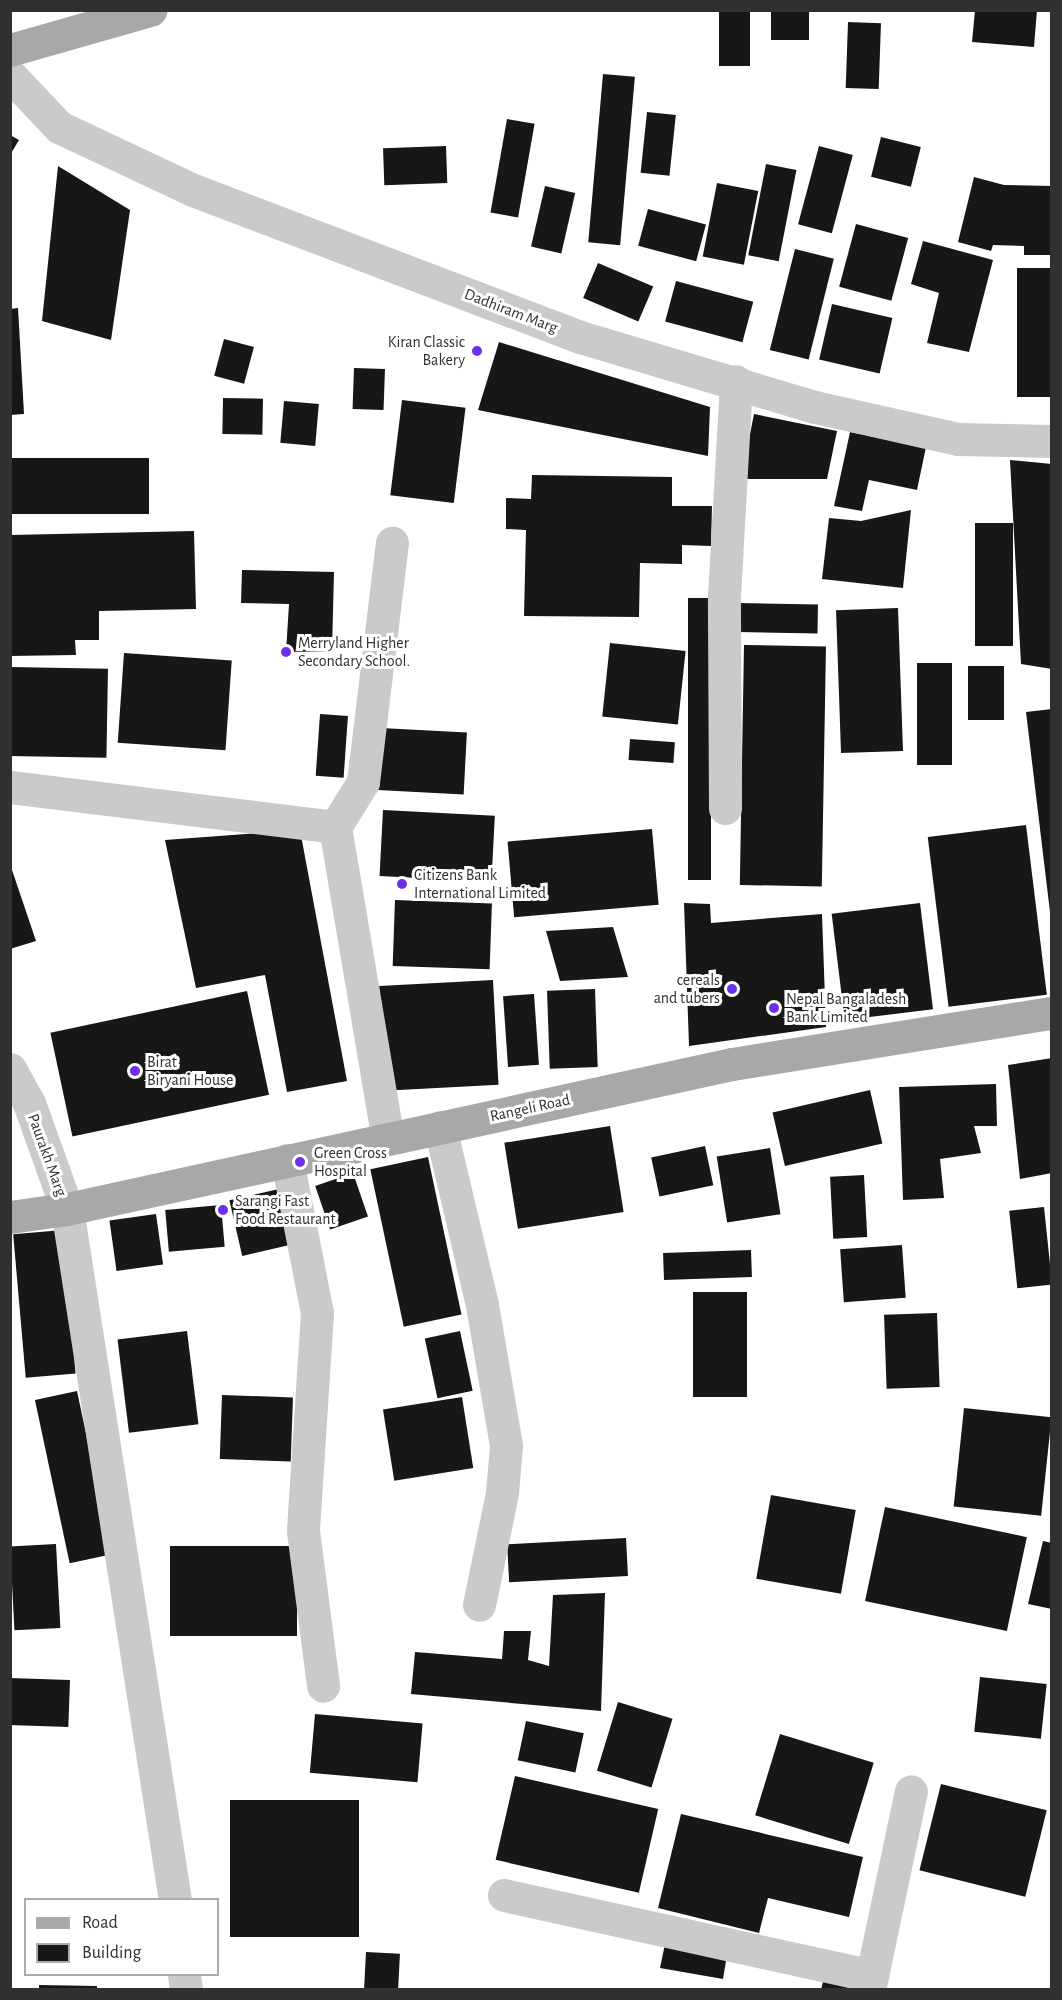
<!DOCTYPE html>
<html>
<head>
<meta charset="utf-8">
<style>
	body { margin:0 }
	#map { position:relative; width:1062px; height:2000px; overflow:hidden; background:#fff; font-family:"Alegreya Sans",sans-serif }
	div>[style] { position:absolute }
	.building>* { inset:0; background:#171717; transform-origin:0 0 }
	.minor>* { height:33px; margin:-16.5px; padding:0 16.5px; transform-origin:16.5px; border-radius:16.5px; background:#cacaca }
	.major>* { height:33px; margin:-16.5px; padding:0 16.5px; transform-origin:16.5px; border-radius:16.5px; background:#a8a8a8 }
	.dots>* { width:16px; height:16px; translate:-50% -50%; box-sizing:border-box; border:3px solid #fff; border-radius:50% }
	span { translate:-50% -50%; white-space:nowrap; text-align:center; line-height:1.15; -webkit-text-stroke:6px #fff; paint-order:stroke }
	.street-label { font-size:16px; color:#303030 }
	.poi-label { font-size:16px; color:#303030 }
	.right { translate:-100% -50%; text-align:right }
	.left { translate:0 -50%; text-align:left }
	.frame { position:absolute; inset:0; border:12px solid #303030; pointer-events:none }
	.legend { position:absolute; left:24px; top:1898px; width:195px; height:78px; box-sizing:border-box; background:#fff; border:2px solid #acacac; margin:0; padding:8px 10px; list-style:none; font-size:18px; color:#303030 }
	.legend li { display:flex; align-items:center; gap:12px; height:30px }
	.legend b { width:30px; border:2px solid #acacac }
</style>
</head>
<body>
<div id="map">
	<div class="building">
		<div style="left:719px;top:10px;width:31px;height:56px"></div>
		<div style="left:771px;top:10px;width:38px;height:30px"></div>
		<div style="clip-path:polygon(975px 10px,1037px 10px,1034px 47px,972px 42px)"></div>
		<div style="left:848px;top:22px;width:33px;height:66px;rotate:2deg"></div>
		<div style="left:603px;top:74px;width:32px;height:169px;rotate:5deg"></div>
		<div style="left:647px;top:112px;width:29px;height:61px;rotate:6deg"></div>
		<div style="left:507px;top:119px;width:28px;height:95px;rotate:10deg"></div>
		<div style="clip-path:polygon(10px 135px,19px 140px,10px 155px)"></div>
		<div style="left:881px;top:137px;width:41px;height:41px;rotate:14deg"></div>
		<div style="left:446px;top:146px;width:37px;height:63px;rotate:88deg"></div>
		<div style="left:819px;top:146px;width:35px;height:81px;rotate:15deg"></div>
		<div style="left:766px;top:164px;width:31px;height:93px;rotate:11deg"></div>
		<div style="clip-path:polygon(58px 166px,130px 210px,111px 340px,42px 321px)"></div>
		<div style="clip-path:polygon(974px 177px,1004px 185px,1052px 186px,1052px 255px,1024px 255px,1024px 246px,993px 245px,991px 251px,958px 242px)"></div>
		<div style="left:717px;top:183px;width:42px;height:75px;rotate:11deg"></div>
		<div style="left:545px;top:186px;width:31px;height:62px;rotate:13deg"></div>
		<div style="left:648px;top:209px;width:60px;height:38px;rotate:15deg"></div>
		<div style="left:856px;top:224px;width:54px;height:65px;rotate:15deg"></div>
		<div style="clip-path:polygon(923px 241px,993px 260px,969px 352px,927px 343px,939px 293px,911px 284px)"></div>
		<div style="left:795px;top:249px;width:40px;height:104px;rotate:14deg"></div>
		<div style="left:598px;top:263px;width:60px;height:38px;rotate:23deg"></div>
		<div style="left:1017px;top:268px;width:35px;height:129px"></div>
		<div style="left:676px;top:281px;width:80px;height:42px;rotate:15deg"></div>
		<div style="left:832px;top:304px;width:62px;height:57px;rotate:13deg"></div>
		<div style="clip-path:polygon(18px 308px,24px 414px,10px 415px,10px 309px)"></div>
		<div style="left:224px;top:339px;width:31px;height:38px;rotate:15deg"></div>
		<div style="clip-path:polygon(499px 342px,710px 407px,708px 456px,478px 410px)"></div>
		<div style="left:354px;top:368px;width:31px;height:41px;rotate:2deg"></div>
		<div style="left:223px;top:398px;width:40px;height:36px;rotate:1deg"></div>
		<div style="left:402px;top:400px;width:64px;height:96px;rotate:7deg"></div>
		<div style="left:284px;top:401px;width:35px;height:42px;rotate:5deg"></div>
		<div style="clip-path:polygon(754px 414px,837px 431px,827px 479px,741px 479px)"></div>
		<div style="clip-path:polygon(850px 432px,926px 447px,917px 490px,869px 480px,862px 511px,834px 506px)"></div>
		<div style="left:10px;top:458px;width:139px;height:56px"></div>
		<div style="clip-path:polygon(1010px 460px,1052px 464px,1052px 669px,1021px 664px)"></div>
		<div style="clip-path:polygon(532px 475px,672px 477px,672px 506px,712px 506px,711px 546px,682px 545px,682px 564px,640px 563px,639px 617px,524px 616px,526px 530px,506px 529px,506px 498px,531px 499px)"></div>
		<div style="clip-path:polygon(911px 510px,903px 588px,822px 579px,829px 518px,861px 521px)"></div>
		<div style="left:975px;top:523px;width:38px;height:123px"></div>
		<div style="clip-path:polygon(194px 531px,196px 609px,99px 611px,99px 640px,75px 640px,76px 655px,10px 656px,10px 535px)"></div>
		<div style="clip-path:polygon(242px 570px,334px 572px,332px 651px,286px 652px,289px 604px,241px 603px)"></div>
		<div style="left:688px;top:598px;width:23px;height:282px"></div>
		<div style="left:738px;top:603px;width:80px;height:29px;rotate:1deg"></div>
		<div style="left:898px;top:608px;width:143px;height:62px;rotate:88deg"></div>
		<div style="left:610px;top:643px;width:76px;height:74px;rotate:6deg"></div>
		<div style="left:744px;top:645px;width:82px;height:240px;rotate:1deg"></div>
		<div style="left:124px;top:653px;width:108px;height:90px;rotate:4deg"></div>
		<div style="left:917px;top:663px;width:35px;height:102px"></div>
		<div style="left:968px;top:666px;width:36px;height:54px"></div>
		<div style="left:10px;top:667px;width:98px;height:89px;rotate:1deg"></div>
		<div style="clip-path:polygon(1052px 709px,1052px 911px,1050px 912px,1026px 712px)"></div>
		<div style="left:320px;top:714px;width:28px;height:62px;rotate:4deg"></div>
		<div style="left:381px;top:728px;width:86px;height:62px;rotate:3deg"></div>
		<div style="left:630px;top:739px;width:45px;height:21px;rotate:4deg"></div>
		<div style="left:383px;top:810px;width:112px;height:66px;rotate:3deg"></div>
		<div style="left:1026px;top:825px;width:171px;height:99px;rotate:83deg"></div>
		<div style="left:652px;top:829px;width:76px;height:145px;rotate:85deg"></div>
		<div style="clip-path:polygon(300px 830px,347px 1081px,287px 1092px,265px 975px,196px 988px,165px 840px)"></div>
		<div style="clip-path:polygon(10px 864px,36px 941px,10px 949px)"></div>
		<div style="left:395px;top:900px;width:97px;height:66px;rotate:2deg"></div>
		<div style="clip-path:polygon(684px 903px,710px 904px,711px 923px,822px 914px,826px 1027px,689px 1046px)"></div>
		<div style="left:920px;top:903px;width:107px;height:89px;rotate:83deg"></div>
		<div style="clip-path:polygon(613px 927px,628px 977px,560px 981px,546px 931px)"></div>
		<div style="left:493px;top:980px;width:105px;height:114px;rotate:87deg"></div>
		<div style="left:595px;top:989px;width:78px;height:48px;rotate:88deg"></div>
		<div style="left:247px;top:991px;width:106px;height:201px;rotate:78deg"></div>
		<div style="left:534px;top:994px;width:71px;height:31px;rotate:86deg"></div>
		<div style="clip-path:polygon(1052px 1058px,1052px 1173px,1020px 1179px,1008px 1065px)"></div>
		<div style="clip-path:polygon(996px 1084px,997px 1126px,974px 1126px,981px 1153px,940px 1159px,944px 1198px,903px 1200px,899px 1087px)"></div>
		<div style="left:870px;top:1090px;width:55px;height:100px;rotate:77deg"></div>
		<div style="left:610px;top:1126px;width:87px;height:107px;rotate:81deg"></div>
		<div style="left:705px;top:1146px;width:40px;height:55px;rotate:78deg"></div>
		<div style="left:770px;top:1148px;width:67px;height:54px;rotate:81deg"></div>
		<div style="left:428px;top:1157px;width:161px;height:59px;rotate:78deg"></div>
		<div style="left:353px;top:1173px;width:46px;height:40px;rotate:71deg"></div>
		<div style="left:864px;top:1175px;width:62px;height:34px;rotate:87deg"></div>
		<div style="left:283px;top:1188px;width:57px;height:55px;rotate:77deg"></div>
		<div style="left:221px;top:1205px;width:42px;height:56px;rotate:85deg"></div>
		<div style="left:1044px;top:1207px;width:78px;height:35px;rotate:84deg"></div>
		<div style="left:156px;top:1214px;width:51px;height:47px;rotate:82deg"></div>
		<div style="left:63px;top:1230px;width:144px;height:50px;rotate:85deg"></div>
		<div style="left:902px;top:1245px;width:53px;height:62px;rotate:86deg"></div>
		<div style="left:751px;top:1250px;width:27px;height:88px;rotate:88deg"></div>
		<div style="left:693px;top:1292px;width:54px;height:105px"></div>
		<div style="left:937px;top:1313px;width:74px;height:53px;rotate:88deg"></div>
		<div style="left:187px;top:1331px;width:94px;height:70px;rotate:83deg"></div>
		<div style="left:460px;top:1331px;width:61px;height:36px;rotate:78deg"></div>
		<div style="left:77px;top:1391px;width:167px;height:43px;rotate:78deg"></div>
		<div style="left:222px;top:1395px;width:71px;height:64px;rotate:2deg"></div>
		<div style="left:462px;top:1397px;width:72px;height:80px;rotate:81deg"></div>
		<div style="left:964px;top:1408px;width:88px;height:99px;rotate:6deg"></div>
		<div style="left:771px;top:1495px;width:86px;height:85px;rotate:10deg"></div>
		<div style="left:885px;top:1507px;width:145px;height:96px;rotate:12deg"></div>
		<div style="left:626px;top:1538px;width:38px;height:119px;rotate:87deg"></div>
		<div style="clip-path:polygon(1043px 1541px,1052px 1543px,1052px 1609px,1028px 1604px)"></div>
		<div style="left:56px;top:1544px;width:84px;height:46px;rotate:87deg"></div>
		<div style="left:170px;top:1546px;width:127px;height:90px"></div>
		<div style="clip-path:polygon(605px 1593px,601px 1711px,411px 1694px,415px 1652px,502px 1659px,504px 1631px,531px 1631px,528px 1660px,549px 1666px,553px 1595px)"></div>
		<div style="left:980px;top:1677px;width:67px;height:55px;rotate:6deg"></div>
		<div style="left:10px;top:1678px;width:60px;height:47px;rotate:2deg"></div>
		<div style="left:618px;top:1702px;width:57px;height:72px;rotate:17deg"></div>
		<div style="left:315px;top:1714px;width:108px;height:59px;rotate:5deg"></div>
		<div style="left:526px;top:1721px;width:59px;height:40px;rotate:12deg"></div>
		<div style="left:780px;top:1734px;width:98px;height:85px;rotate:17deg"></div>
		<div style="left:515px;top:1776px;width:147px;height:86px;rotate:13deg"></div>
		<div style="left:941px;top:1784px;width:109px;height:89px;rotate:14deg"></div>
		<div style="left:359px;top:1800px;width:137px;height:129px;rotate:90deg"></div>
		<div style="clip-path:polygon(681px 1814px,863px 1857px,849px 1917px,768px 1898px,759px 1933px,658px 1908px)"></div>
		<div style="clip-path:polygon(665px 1944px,728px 1949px,723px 1979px,660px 1968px)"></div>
		<div style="left:366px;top:1952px;width:34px;height:38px;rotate:3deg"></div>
		<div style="clip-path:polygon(825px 1973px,849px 1981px,847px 1990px,821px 1990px)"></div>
		<div style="clip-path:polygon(39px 1985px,97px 1986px,97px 1990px,39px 1990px)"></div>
	</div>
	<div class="minor">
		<div style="left:10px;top:75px;width:71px;rotate:46.7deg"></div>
		<div style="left:59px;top:127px;width:148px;rotate:25.2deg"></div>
		<div style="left:193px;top:190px;width:414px;rotate:20.8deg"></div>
		<div style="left:580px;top:337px;width:245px;rotate:16.6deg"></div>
		<div style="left:815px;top:407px;width:147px;rotate:12.6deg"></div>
		<div style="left:958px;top:439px;width:94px;rotate:1.2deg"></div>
		<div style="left:10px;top:787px;width:327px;rotate:7deg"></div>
		<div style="left:335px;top:827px;width:316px;rotate:80.4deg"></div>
		<div style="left:725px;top:808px;width:212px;rotate:-90.3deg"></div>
		<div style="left:724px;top:596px;width:215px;rotate:-86.8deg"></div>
		<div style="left:335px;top:827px;width:53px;rotate:-58.1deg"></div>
		<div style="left:363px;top:782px;width:241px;rotate:-83.1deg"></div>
		<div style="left:10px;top:1069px;width:39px;rotate:61deg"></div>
		<div style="left:29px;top:1103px;width:113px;rotate:70.3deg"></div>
		<div style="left:67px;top:1209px;width:699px;rotate:81.12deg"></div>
		<div style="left:440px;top:1127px;width:183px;rotate:76.7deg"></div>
		<div style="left:482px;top:1305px;width:143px;rotate:80.3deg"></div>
		<div style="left:506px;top:1446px;width:47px;rotate:94.9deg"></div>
		<div style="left:502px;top:1493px;width:114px;rotate:101.6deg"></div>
		<div style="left:287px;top:1160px;width:156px;rotate:78.9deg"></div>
		<div style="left:317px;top:1313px;width:218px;rotate:93.7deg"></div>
		<div style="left:303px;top:1531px;width:156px;rotate:82.6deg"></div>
		<div style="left:504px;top:1895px;width:377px;rotate:12.4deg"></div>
		<div style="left:184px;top:1974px;width:16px;rotate:83deg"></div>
		<div style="left:869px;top:1990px;width:203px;rotate:-78.1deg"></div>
	</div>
	<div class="major">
		<div style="left:10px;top:50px;width:146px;rotate:-15.9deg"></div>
		<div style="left:10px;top:1217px;width:58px;rotate:-8deg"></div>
		<div style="left:67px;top:1209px;width:681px;rotate:-12.3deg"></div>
		<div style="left:732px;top:1064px;width:324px;rotate:-9.1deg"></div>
	</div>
	<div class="dots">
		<div style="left:477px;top:351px;background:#6e2feb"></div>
		<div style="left:286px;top:652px;background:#6e2feb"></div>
		<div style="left:402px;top:884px;background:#6e2feb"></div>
		<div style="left:732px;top:989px;background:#6e2feb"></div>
		<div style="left:774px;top:1008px;background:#6e2feb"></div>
		<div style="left:135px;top:1071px;background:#6e2feb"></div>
		<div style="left:300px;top:1162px;background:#6e2feb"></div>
		<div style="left:223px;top:1210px;background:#6e2feb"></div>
	</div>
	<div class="street-label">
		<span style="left:511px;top:311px;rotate:21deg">Dadhiram Marg</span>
		<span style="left:530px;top:1108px;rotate:-12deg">Rangeli Road</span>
		<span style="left:47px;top:1155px;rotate:70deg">Paurakh Marg</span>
	</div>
	<div class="poi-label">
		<span class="right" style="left:465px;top:351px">Kiran Classic<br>Bakery</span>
		<span class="left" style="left:298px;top:652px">Merryland Higher<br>Secondary School.</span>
		<span class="left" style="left:414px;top:884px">Citizens Bank<br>International Limited</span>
		<span class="right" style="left:720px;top:989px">cereals<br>and tubers</span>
		<span class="left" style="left:786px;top:1008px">Nepal Bangaladesh<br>Bank Limited</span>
		<span class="left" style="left:147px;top:1071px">Birat<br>Biryani House</span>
		<span class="left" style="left:314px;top:1162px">Green Cross<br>Hospital</span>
		<span class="left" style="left:235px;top:1210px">Sarangi Fast<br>Food Restaurant</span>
	</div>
	<div class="frame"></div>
	<ul class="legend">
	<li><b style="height:8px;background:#a8a8a8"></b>Road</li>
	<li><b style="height:16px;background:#171717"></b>Building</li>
	</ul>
</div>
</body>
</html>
